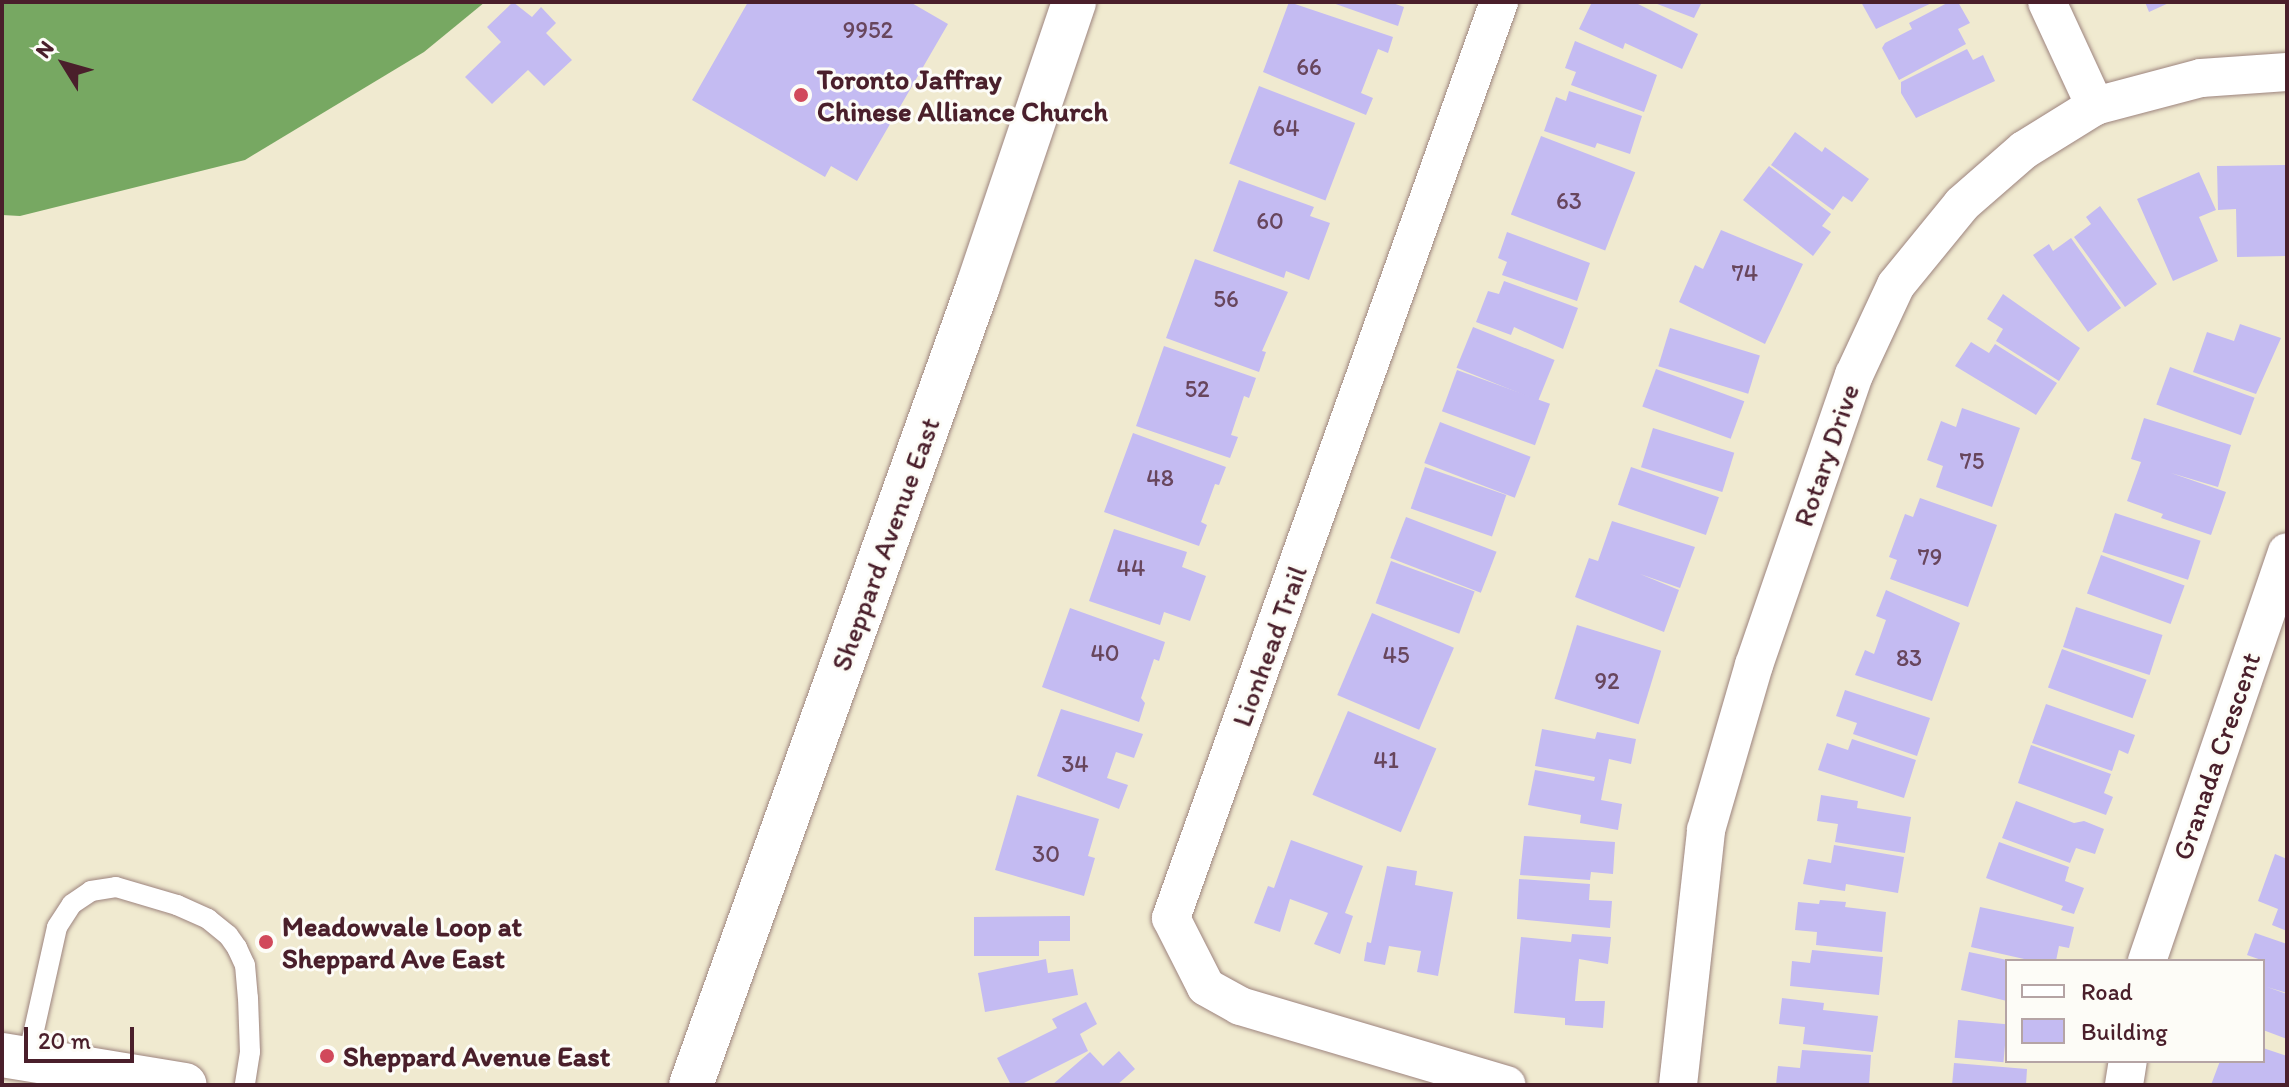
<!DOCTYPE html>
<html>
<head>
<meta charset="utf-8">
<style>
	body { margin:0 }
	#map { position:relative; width:2289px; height:1087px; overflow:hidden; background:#f0ead0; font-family:Itim,sans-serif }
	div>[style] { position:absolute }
	.forest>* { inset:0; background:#77a862 }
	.building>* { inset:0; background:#c4bbf2; transform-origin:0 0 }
	.roads { filter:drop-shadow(0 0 2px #9d847e) drop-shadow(0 0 2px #9d847e) }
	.lane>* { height:20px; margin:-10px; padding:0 10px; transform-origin:10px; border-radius:10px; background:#fff }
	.street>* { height:38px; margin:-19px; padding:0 19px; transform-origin:19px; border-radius:19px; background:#fff }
	.secondary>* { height:44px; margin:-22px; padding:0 22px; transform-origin:22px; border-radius:22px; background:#fff }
	.dots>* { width:22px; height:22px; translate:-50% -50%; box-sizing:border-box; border:4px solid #fdfcf7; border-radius:50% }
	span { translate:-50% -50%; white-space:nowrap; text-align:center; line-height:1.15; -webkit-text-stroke:6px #fdfcf7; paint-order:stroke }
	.number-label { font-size:24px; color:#68465d }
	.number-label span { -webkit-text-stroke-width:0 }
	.poi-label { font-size:28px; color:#4a1f2b; font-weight:700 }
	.left { translate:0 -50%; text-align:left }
	.street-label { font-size:28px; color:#4a1f2b }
	.frame { position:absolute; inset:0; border:4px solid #4a1f2b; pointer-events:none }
	.legend { position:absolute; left:2005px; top:959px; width:260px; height:104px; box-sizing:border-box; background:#fdfcf7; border:2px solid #b5a4a5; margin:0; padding:10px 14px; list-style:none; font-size:24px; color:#4a1f2b }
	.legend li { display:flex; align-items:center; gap:16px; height:40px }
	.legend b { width:40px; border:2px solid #b5a4a5 }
	.north { position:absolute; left:24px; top:24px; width:80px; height:80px; -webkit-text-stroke:6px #fdfcf7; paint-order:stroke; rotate:307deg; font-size:22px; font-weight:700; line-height:32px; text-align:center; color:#4a1f2b }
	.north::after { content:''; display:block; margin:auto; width:28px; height:36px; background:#4a1f2b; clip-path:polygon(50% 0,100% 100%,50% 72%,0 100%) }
	.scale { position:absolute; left:24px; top:1027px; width:110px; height:36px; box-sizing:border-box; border:4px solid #4a1f2b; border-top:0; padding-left:10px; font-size:24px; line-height:28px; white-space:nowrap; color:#4a1f2b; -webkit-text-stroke:6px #fdfcf7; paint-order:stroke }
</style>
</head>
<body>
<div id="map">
	<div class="forest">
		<div style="clip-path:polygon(2px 2px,485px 2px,424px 52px,245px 160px,20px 216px,2px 215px)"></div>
	</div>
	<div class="building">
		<div style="clip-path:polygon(513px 2px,532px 17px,541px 7px,556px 23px,546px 33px,572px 60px,544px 86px,528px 70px,492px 104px,465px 77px,501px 42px,487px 27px)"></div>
		<div style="clip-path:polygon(748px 2px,910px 2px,948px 24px,857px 181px,831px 166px,825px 177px,692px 100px)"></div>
		<div style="clip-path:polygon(1289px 2px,1393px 37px,1388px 53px,1378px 49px,1361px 93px,1373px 98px,1366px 115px,1263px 72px)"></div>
		<div style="clip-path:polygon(1330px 2px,1390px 2px,1404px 7px,1398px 26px)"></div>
		<div style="clip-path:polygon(1592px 2px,1634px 2px,1698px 34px,1682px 69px,1625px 43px,1623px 49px,1579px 29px)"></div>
		<div style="clip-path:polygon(1652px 2px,1702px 2px,1694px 18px)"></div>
		<div style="clip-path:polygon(1861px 2px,1934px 2px,1876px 29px)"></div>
		<div style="clip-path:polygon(1949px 2px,1958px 2px,1970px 23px,1958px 29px,1966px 44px,1899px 80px,1882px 48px,1885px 43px,1912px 29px,1909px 23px)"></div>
		<div style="clip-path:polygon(2145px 2px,2171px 2px,2149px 12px)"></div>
		<div style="clip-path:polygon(1575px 41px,1657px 75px,1644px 112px,1571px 85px,1576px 72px,1565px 68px)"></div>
		<div style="clip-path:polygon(1967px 49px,1973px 60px,1983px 55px,1995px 81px,1916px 118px,1901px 93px,1901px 82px)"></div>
		<div style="left:1259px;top:86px;width:103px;height:83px;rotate:21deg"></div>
		<div style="clip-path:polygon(1569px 91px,1642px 116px,1630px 154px,1597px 143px,1595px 148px,1544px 131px,1556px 97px,1566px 101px)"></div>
		<div style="clip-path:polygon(1795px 132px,1822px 152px,1825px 147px,1869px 179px,1852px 202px,1843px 196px,1833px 210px,1771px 165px)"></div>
		<div style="left:1541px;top:136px;width:101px;height:84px;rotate:21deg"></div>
		<div style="clip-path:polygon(2285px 165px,2286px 256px,2237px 257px,2236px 209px,2218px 210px,2217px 166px)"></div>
		<div style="clip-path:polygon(1769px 166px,1831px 214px,1822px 226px,1831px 232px,1813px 256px,1743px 200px)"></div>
		<div style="clip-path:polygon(2199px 172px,2216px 210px,2199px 217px,2218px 261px,2173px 281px,2137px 199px)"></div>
		<div style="clip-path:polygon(1239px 180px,1314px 207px,1310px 216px,1330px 223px,1309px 280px,1286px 271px,1284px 278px,1213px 251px)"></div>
		<div style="clip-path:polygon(2100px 206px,2157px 284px,2125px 307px,2074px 237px,2091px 224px,2086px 217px)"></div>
		<div style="clip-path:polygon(1721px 230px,1803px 264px,1765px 344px,1679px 302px,1695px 265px,1703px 269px)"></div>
		<div style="clip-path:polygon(1507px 232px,1590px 263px,1577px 301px,1502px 275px,1507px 262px,1498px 258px)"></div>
		<div style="clip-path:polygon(2071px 238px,2121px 308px,2088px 332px,2033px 255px,2049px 244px,2053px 251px)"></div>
		<div style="clip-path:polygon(1195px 259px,1288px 292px,1262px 351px,1266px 352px,1259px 372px,1166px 338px)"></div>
		<div style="clip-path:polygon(1504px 281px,1578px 308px,1563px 349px,1514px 327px,1511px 335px,1476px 322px,1488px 291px,1499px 294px)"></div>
		<div style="clip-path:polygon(2003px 294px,2080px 348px,2059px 381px,1996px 341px,2003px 329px,1987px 319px)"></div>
		<div style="clip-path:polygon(2240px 324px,2281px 338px,2256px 394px,2193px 372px,2207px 332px,2234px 341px)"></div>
		<div style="left:1473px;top:327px;width:88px;height:44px;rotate:22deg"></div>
		<div style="left:1670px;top:328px;width:94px;height:40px;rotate:17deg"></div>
		<div style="clip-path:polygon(1971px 342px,1989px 353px,1995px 344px,2057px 383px,2036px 415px,1955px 366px)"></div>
		<div style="clip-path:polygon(1164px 346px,1256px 378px,1249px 398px,1244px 396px,1231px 435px,1238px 437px,1230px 458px,1136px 426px)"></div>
		<div style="left:2170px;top:367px;width:90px;height:40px;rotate:20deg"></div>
		<div style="left:1656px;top:369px;width:94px;height:40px;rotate:20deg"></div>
		<div style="left:1457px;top:370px;width:99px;height:44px;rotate:20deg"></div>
		<div style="clip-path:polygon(1962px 408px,2020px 428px,1992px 507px,1936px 487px,1943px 466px,1927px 460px,1941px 421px,1956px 427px)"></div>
		<div style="clip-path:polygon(2144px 418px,2231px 445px,2218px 487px,2171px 473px,2226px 492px,2211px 535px,2161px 518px,2163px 514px,2127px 501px,2141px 462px,2131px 459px)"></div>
		<div style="left:1440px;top:422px;width:97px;height:44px;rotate:21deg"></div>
		<div style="left:1653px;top:428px;width:85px;height:41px;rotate:17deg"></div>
		<div style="clip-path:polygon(1133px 433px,1226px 467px,1219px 485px,1215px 484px,1201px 522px,1207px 525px,1199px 546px,1104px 512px)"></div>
		<div style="left:1425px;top:467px;width:86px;height:44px;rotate:19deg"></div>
		<div style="left:1631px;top:467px;width:93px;height:40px;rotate:19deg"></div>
		<div style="clip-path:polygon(1920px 498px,1997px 525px,1968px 607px,1890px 579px,1897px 560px,1889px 557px,1905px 514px,1913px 517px)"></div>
		<div style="left:2115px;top:513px;width:90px;height:41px;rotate:18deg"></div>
		<div style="left:1406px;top:517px;width:97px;height:44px;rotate:21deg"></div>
		<div style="clip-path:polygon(1612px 521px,1695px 547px,1680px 588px,1640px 574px,1679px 590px,1664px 632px,1575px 597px,1589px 558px,1598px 561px)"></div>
		<div style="clip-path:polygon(1114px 529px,1187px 552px,1182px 567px,1206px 576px,1190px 621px,1164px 612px,1160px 625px,1089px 601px)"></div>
		<div style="left:2101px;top:555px;width:89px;height:41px;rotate:20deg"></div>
		<div style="left:1391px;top:561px;width:89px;height:45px;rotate:20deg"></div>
		<div style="clip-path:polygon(1886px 590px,1960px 623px,1932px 701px,1855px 675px,1865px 650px,1874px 654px,1886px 620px,1876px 616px)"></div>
		<div style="left:2076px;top:607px;width:91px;height:42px;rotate:18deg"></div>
		<div style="clip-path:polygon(1070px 608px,1165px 642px,1159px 661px,1154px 659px,1141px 698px,1145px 703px,1139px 722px,1042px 687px)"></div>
		<div style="left:1372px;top:613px;width:89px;height:89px;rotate:23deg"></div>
		<div style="left:1577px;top:625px;width:88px;height:77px;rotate:17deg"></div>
		<div style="left:2062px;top:649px;width:90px;height:41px;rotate:20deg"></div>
		<div style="clip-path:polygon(1845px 690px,1930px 718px,1917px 756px,1853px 734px,1857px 723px,1836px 716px)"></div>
		<div style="clip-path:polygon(2046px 704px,2135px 735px,2128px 754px,2119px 750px,2112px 771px,2032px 743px)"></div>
		<div style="clip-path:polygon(1061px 709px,1143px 734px,1134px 758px,1116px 752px,1107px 778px,1128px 785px,1119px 809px,1037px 776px)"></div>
		<div style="left:1348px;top:711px;width:96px;height:91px;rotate:23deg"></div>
		<div style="clip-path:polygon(1542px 729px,1595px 739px,1597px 732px,1636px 739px,1631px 764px,1609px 759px,1601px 800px,1622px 804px,1618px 830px,1580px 823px,1581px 815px,1528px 805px,1535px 770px,1594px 781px,1595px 777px,1535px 766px)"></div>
		<div style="clip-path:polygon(1852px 739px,1916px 760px,1904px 798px,1818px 770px,1827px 743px,1848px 750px)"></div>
		<div style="clip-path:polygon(2031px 745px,2111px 774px,2104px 793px,2113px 797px,2106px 815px,2018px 783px)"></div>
		<div style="clip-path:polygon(1017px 795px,1099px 819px,1088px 856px,1095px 858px,1084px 896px,995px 870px)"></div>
		<div style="clip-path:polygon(1821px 795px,1858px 801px,1857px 808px,1911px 817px,1905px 853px,1835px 842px,1838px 824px,1817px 821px)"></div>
		<div style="clip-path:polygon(2016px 801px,2074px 823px,2084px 821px,2104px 829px,2095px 854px,2076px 848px,2070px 863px,2002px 838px)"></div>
		<div style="clip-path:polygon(1524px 836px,1615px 842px,1613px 874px,1591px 872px,1590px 880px,1520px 875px)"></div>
		<div style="clip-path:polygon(1291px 840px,1363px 866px,1345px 913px,1353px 916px,1340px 954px,1314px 944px,1328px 913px,1290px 899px,1280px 932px,1254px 923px,1268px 886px,1274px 888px)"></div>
		<div style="clip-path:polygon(1999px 842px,2069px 867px,2065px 881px,2084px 888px,2074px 914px,2061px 910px,2063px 906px,1986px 878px)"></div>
		<div style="clip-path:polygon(1834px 845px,1904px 857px,1898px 893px,1846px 884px,1845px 891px,1803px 884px,1808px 859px,1831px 863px)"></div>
		<div style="clip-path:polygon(2275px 854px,2287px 859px,2287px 931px,2272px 925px,2278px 909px,2258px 901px)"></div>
		<div style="clip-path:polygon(1387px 866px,1417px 871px,1415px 885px,1453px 892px,1438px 976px,1417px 972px,1421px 951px,1389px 946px,1385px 965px,1364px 961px,1367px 942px,1371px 943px)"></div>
		<div style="clip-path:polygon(1519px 879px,1590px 884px,1589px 900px,1612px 901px,1610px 928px,1517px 919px)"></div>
		<div style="clip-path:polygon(1820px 900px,1846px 902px,1845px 907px,1886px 912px,1882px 952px,1816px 945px,1817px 932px,1795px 930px,1798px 902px,1819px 904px)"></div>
		<div style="clip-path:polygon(1980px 907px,2074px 927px,2069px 948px,2059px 946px,2056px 961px,2033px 961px,1971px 947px)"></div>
		<div style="clip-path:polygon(1070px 916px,1070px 941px,1039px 941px,1039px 956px,974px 956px,974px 917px)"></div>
		<div style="clip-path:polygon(2255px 933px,2287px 944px,2287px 993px,2267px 987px,2287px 994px,2287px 1039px,2263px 1030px,2264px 961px,2247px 955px)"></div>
		<div style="clip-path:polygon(1572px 934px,1611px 937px,1608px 964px,1579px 959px,1575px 1001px,1605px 1001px,1603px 1028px,1565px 1025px,1565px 1018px,1514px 1013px,1521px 937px,1571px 942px)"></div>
		<div style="clip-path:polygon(1812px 950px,1883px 957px,1879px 995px,1790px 986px,1792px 961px,1810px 963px)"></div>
		<div style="clip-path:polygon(1969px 952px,2007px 960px,2007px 1001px,1961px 990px)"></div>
		<div style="clip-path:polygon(1046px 959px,1048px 973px,1073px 969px,1078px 995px,985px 1012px,978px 973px)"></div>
		<div style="clip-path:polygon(1782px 998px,1824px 1003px,1823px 1010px,1878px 1016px,1873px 1052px,1803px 1044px,1805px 1027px,1779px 1024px)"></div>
		<div style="clip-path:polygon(1086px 1002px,1097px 1024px,1080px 1034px,1088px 1051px,1020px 1085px,1011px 1085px,997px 1058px,1057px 1028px,1052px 1019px)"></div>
		<div style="left:1958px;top:1020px;width:49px;height:38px;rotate:5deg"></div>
		<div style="clip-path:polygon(2263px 1048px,2287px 1056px,2287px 1085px,2211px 1085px,2220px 1061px,2263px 1061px)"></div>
		<div style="clip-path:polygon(1802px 1050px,1871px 1055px,1869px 1085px,1776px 1085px,1778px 1066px,1800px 1068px)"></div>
		<div style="clip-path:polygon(1119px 1051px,1135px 1069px,1117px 1085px,1052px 1085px,1090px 1052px,1103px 1066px)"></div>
		<div style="clip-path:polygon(1954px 1063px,2027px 1069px,2026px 1085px,1952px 1085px)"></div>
	</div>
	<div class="roads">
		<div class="lane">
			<div style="left:28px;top:1057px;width:133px;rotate:-77.4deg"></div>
			<div style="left:57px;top:927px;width:27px;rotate:-57deg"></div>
			<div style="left:72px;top:904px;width:23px;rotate:-34deg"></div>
			<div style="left:91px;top:891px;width:25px;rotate:-9deg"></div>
			<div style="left:116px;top:887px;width:64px;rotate:16.4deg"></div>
			<div style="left:177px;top:905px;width:34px;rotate:24deg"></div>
			<div style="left:208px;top:919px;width:26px;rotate:39deg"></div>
			<div style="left:228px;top:935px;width:16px;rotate:55deg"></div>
			<div style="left:237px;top:948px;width:19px;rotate:65deg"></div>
			<div style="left:245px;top:965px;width:33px;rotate:85deg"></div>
			<div style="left:248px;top:998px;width:54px;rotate:87.9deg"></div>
			<div style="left:250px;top:1052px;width:33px;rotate:99deg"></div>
		</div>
		<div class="street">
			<div style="left:1499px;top:2px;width:973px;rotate:109.7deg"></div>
			<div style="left:1171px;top:918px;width:77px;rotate:63.1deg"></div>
			<div style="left:1206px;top:987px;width:39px;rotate:29deg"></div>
			<div style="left:1240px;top:1006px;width:278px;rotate:16.5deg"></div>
			<div style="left:2047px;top:2px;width:115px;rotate:65.2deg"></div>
			<div style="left:2147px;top:961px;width:432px;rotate:-71.1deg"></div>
			<div style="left:1678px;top:1085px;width:257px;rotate:-83.7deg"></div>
			<div style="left:1706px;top:830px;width:172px;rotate:-73.8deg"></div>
			<div style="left:1754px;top:665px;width:307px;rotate:-71deg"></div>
			<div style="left:1854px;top:375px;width:99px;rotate:-65deg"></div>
			<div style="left:1896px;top:285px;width:104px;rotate:-50.8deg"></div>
			<div style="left:1962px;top:204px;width:82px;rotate:-41.1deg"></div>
			<div style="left:2024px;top:150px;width:84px;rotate:-31.8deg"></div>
			<div style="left:2095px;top:106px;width:110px;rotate:-14.8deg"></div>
			<div style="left:2201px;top:78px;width:86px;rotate:-4deg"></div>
			<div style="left:2124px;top:1085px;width:24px;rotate:-81deg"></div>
		</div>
		<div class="secondary">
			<div style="left:2px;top:1055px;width:185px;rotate:9.3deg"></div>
			<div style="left:691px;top:1085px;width:849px;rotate:-70.24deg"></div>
			<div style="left:978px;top:286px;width:300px;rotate:-71.3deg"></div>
		</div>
	</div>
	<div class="dots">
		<div style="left:801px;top:95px;background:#d1495b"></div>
		<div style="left:266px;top:942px;background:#d1495b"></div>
		<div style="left:327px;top:1056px;background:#d1495b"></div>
	</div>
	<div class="number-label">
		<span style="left:868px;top:30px">9952</span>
		<span style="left:1309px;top:67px">66</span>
		<span style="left:1286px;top:128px">64</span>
		<span style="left:1569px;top:201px">63</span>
		<span style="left:1270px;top:221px">60</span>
		<span style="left:1745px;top:273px">74</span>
		<span style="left:1226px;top:299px">56</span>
		<span style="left:1197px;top:389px">52</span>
		<span style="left:1972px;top:461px">75</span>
		<span style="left:1160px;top:478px">48</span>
		<span style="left:1930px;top:557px">79</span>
		<span style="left:1131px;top:568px">44</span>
		<span style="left:1105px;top:653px">40</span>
		<span style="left:1396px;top:655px">45</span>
		<span style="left:1909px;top:658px">83</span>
		<span style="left:1607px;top:681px">92</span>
		<span style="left:1386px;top:760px">41</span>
		<span style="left:1075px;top:764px">34</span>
		<span style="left:1046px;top:854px">30</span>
	</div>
	<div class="poi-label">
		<span class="left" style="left:817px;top:95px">Toronto Jaffray<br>Chinese Alliance Church</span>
		<span class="left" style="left:282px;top:942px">Meadowvale Loop at<br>Sheppard Ave East</span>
		<span class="left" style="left:343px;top:1056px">Sheppard Avenue East</span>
	</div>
	<div class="street-label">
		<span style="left:1826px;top:455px;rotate:-71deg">Rotary Drive</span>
		<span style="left:885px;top:544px;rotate:-70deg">Sheppard Avenue East</span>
		<span style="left:1269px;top:646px;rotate:-70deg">Lionhead Trail</span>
		<span style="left:2216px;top:756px;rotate:-71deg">Granada Crescent</span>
	</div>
	<div class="frame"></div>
	<ul class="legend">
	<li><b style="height:10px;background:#fff"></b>Road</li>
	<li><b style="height:22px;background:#c4bbf2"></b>Building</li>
	</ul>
	<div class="north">N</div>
	<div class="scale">20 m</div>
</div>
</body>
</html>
